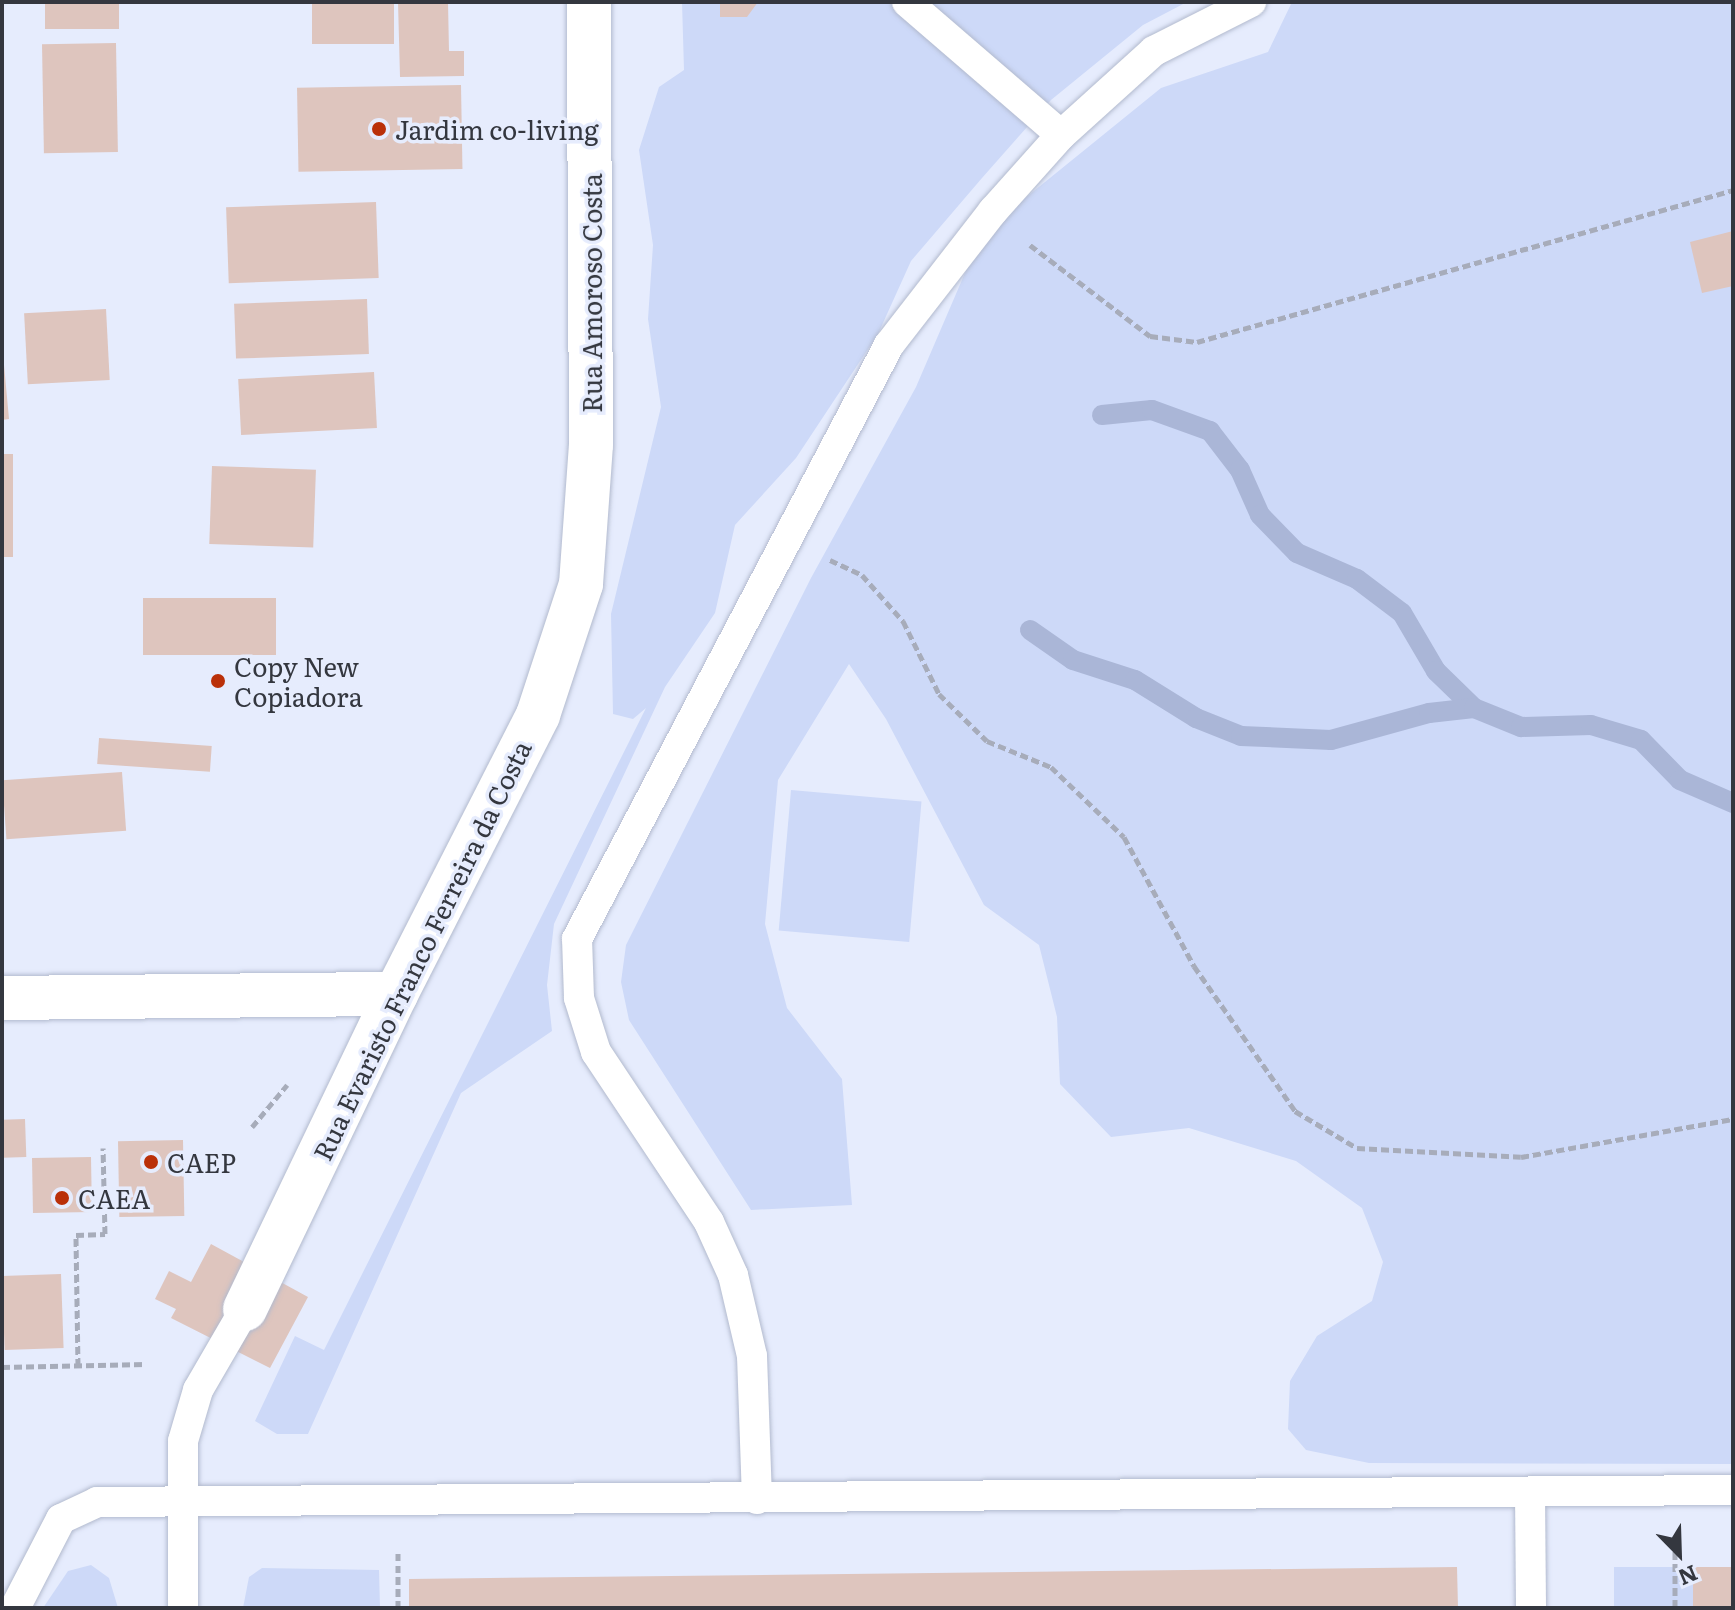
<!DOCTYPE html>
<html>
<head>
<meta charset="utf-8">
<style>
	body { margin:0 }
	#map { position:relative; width:1735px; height:1610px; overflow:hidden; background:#e6ecfd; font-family:Literata,serif }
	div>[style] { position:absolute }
	.green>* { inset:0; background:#cdd9f8; transform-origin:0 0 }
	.stream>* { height:20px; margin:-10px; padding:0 10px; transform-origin:10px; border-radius:10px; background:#aab6d7 }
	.building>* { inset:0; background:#dec5be; transform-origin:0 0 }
	.path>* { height:5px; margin-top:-2.5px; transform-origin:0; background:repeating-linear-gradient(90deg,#a7acba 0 8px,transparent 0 12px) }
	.roads { filter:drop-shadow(0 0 2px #b2bace) drop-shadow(0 0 2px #b2bace) }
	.lane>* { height:30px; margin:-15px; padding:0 15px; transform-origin:15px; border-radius:15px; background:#fff }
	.street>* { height:44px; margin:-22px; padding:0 22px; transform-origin:22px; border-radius:22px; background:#fff }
	.secondary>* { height:44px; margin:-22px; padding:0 22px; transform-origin:22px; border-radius:22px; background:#fff }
	.dots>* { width:22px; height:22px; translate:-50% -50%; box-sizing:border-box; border:4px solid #e6ecfd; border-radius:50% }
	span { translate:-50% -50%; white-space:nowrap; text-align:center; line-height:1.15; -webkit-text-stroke:7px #e6ecfd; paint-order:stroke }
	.poi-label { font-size:26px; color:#34373f }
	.left { translate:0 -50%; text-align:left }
	.street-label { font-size:26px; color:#34373f }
	.frame { position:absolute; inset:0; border:4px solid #34373f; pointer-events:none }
	.north { position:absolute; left:1639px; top:1514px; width:80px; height:80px; -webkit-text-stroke:6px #e6ecfd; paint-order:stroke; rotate:157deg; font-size:22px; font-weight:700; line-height:32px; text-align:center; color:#34373f }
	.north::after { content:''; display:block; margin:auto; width:28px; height:36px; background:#34373f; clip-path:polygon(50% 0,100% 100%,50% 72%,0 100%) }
</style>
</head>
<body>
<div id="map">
	<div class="green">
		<div style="clip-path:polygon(682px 2px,1187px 2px,1143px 25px,1051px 100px,982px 178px,911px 261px,878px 334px,796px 458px,735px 525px,715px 613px,665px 687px,554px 924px,547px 985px,552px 1031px,461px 1093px,308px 1434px,277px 1434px,255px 1421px,295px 1336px,324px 1350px,646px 708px,633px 719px,613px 714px,611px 614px,661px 407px,648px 319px,653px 245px,639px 150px,659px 87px,684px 70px)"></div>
		<div style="clip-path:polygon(1292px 2px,1733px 2px,1733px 1464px,1369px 1463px,1306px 1450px,1288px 1429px,1290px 1381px,1317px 1336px,1372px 1301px,1383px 1262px,1362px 1208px,1296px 1161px,1189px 1128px,1111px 1137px,1060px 1084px,1057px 1017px,1039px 945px,984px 905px,886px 719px,849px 664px,778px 780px,765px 924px,787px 1008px,842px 1079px,852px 1205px,751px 1210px,629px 1020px,621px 982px,626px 945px,811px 578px,916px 387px,971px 259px,1014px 207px,1161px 88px,1268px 52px)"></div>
		<div style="left:791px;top:790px;width:131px;height:141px;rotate:5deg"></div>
		<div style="clip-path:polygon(91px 1565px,109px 1578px,118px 1608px,43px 1608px,68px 1571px)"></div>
		<div style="left:1614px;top:1567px;width:79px;height:41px"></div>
		<div style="clip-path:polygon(262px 1568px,379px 1570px,380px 1608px,243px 1608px,249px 1577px)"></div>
	</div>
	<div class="stream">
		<div style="left:1102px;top:415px;width:50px;rotate:-5.7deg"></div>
		<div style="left:1152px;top:410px;width:62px;rotate:19.9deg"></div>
		<div style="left:1210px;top:431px;width:49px;rotate:52.4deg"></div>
		<div style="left:1240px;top:470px;width:49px;rotate:66deg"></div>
		<div style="left:1260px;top:515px;width:53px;rotate:45.8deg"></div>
		<div style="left:1297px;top:553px;width:65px;rotate:23.4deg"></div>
		<div style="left:1357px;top:579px;width:56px;rotate:37.1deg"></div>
		<div style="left:1402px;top:613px;width:67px;rotate:59.6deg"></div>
		<div style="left:1436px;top:671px;width:53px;rotate:44.2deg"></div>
		<div style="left:1030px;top:630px;width:52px;rotate:34.9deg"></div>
		<div style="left:1073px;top:660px;width:65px;rotate:17.9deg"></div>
		<div style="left:1135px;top:680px;width:72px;rotate:31.9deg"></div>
		<div style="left:1196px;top:718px;width:48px;rotate:21.8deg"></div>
		<div style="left:1241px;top:736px;width:90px;rotate:2.5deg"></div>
		<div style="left:1331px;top:740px;width:102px;rotate:-15.4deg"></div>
		<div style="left:1429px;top:713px;width:45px;rotate:-6.3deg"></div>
		<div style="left:1474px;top:708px;width:51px;rotate:22deg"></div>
		<div style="left:1521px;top:727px;width:70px;rotate:-1.6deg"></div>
		<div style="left:1591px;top:725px;width:52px;rotate:16.7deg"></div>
		<div style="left:1641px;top:740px;width:56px;rotate:45.7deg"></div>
		<div style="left:1680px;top:780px;width:58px;rotate:23.5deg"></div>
	</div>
	<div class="building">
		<div style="left:45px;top:2px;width:74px;height:27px"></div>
		<div style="left:312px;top:2px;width:82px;height:42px"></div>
		<div style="clip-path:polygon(398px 2px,448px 2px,449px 51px,464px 51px,464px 76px,400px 77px)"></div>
		<div style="clip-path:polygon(720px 2px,758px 2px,747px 17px,720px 17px)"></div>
		<div style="left:116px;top:43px;width:109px;height:74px;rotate:89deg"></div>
		<div style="left:461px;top:85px;width:84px;height:164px;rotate:89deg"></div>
		<div style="left:376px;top:202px;width:76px;height:150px;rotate:88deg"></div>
		<div style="clip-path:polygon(1733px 231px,1733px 286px,1702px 293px,1690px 242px)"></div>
		<div style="left:367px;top:299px;width:55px;height:133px;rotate:88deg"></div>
		<div style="left:106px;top:309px;width:71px;height:82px;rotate:87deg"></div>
		<div style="clip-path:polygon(2px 343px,9px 419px,2px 420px)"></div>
		<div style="left:374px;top:372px;width:56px;height:136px;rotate:87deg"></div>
		<div style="left:2px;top:454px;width:11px;height:103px"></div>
		<div style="left:212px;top:466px;width:104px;height:78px;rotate:2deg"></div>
		<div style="left:276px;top:598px;width:57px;height:133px;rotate:90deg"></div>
		<div style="left:99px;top:738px;width:113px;height:26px;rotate:4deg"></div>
		<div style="left:122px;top:772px;width:59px;height:120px;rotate:86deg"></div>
		<div style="left:25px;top:1119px;width:38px;height:23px;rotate:88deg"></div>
		<div style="left:183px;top:1140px;width:76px;height:65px;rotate:89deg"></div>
		<div style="left:91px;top:1157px;width:55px;height:59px;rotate:89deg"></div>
		<div style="clip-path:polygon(211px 1244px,308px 1297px,270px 1368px,171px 1318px,176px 1309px,155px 1299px,169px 1271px,191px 1282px)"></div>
		<div style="left:61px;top:1274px;width:74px;height:59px;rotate:88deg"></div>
		<div style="clip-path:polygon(1457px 1567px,1458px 1608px,409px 1608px,409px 1579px)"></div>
		<div style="left:1693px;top:1567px;width:40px;height:41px"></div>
	</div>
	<div class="path">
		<div style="left:1030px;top:245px;width:151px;rotate:37.2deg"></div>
		<div style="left:1150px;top:336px;width:47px;rotate:7.3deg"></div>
		<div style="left:1197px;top:342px;width:557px;rotate:-15.83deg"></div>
		<div style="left:830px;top:560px;width:35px;rotate:25deg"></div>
		<div style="left:862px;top:575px;width:62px;rotate:48.3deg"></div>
		<div style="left:903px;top:621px;width:81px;rotate:63.7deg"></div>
		<div style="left:939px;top:694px;width:67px;rotate:44.4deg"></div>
		<div style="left:987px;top:741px;width:69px;rotate:22.1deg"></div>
		<div style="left:1051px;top:767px;width:101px;rotate:43.8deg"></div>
		<div style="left:1124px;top:837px;width:147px;rotate:61.5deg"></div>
		<div style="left:1194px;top:966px;width:177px;rotate:55.1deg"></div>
		<div style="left:1295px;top:1111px;width:72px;rotate:30.8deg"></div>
		<div style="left:1357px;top:1148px;width:164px;rotate:3.1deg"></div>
		<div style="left:1521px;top:1157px;width:215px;rotate:-10.2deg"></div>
		<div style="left:252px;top:1127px;width:55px;rotate:-50.2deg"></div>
		<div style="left:78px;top:1366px;width:131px;rotate:-90.9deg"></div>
		<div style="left:76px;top:1235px;width:29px;rotate:-2deg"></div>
		<div style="left:105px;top:1234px;width:86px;rotate:-91.3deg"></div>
		<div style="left:2px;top:1367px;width:144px;rotate:-1.2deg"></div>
		<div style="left:1675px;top:1540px;width:68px;rotate:90deg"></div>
		<div style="left:398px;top:1553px;width:55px;rotate:90deg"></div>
	</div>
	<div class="roads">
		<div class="lane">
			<div style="left:907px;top:2px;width:203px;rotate:40.8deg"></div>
			<div style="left:1530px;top:1492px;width:116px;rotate:89.5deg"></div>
			<div style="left:757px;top:1499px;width:143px;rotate:-92deg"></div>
			<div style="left:752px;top:1356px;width:83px;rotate:-103.2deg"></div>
			<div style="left:733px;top:1275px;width:58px;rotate:-114.4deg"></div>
			<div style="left:709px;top:1222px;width:204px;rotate:-123.6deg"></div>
			<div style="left:596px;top:1052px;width:57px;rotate:-107.5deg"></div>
			<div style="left:579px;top:998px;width:59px;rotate:-91.9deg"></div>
			<div style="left:577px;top:939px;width:671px;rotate:-62.29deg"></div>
			<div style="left:889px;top:345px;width:170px;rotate:-52.2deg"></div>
			<div style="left:993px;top:211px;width:102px;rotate:-48.2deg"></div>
			<div style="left:1061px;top:135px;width:125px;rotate:-42.1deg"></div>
			<div style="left:1154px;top:51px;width:109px;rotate:-26.8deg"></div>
			<div style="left:15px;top:1608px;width:100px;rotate:-62.7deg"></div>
			<div style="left:61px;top:1519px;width:40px;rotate:-25deg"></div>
			<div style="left:97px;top:1502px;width:1636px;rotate:-0.42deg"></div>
			<div style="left:183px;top:1608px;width:167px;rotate:-90deg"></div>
			<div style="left:183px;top:1441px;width:53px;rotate:-73.6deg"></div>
			<div style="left:198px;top:1390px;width:94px;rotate:-59.9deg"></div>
		</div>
		<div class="street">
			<div style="left:245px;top:1309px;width:349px;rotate:-64.4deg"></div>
		</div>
		<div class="secondary">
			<div style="left:2px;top:998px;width:394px;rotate:-0.6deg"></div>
			<div style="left:396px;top:994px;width:313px;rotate:-63deg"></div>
			<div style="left:538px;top:715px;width:138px;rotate:-71.8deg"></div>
			<div style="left:581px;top:584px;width:139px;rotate:-85.9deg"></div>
			<div style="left:591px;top:445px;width:443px;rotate:-90.3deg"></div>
		</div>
	</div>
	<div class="dots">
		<div style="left:379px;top:129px;background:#ba3009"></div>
		<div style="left:218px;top:681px;background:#ba3009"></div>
		<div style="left:151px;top:1162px;background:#ba3009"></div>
		<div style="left:62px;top:1198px;background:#ba3009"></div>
	</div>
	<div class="poi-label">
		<span class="left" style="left:395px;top:129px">Jardim co-living</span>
		<span class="left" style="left:234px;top:681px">Copy New<br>Copiadora</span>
		<span class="left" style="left:167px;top:1162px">CAEP</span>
		<span class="left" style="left:78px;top:1198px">CAEA</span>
	</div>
	<div class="street-label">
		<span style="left:591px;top:293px;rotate:-90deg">Rua Amoroso Costa</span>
		<span style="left:421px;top:950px;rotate:-64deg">Rua Evaristo Franco Ferreira da Costa</span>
	</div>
	<div class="frame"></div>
	<div class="north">N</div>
</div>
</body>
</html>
